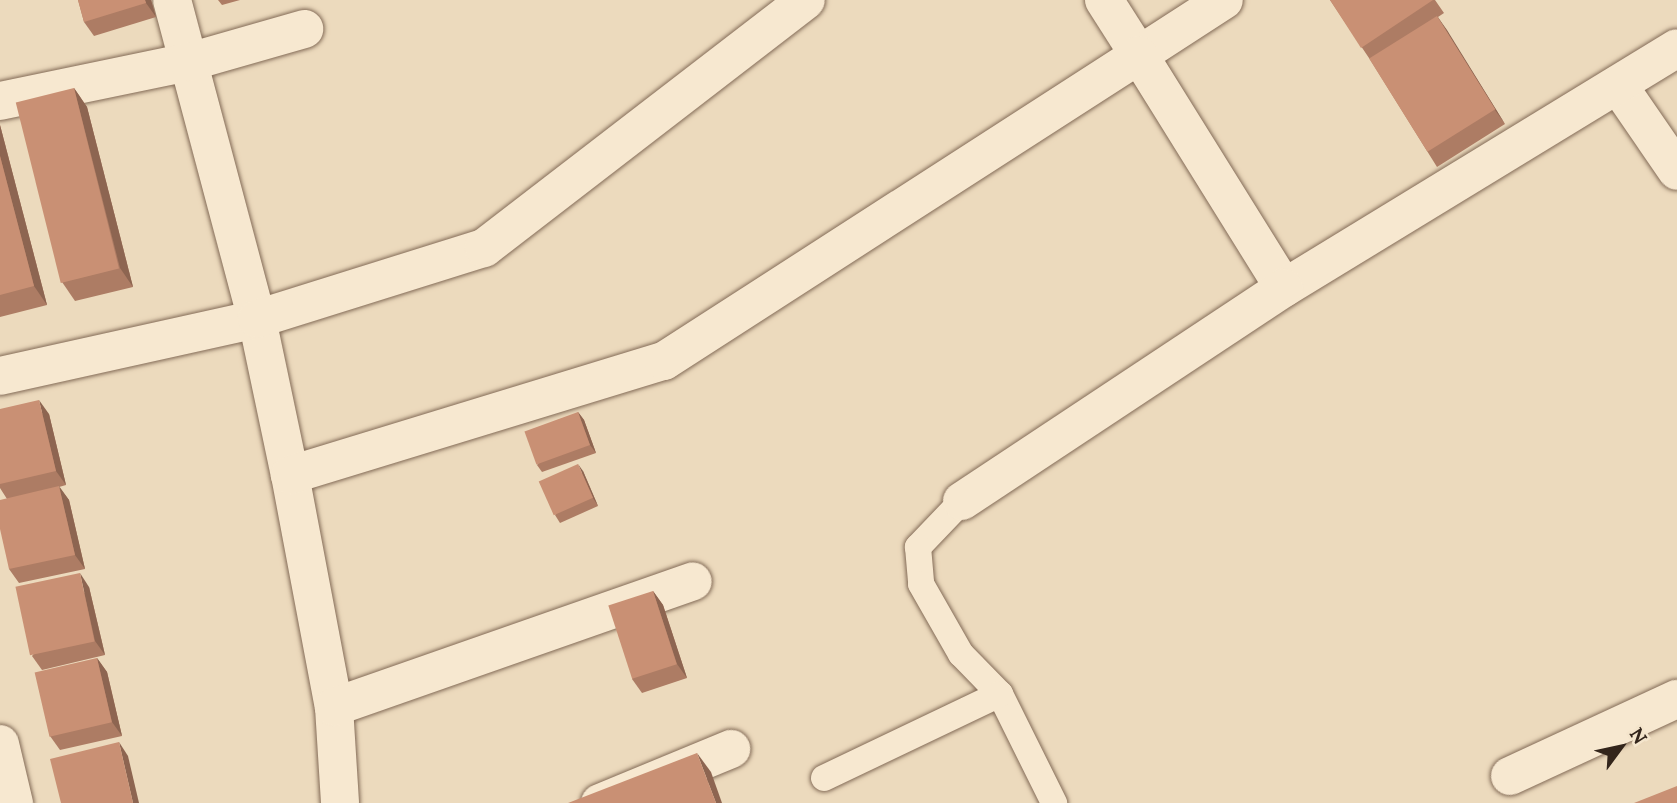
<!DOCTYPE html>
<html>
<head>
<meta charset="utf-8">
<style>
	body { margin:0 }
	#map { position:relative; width:1677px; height:803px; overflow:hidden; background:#ecdabd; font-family:Lora,serif }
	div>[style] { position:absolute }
	.roads { filter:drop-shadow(0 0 2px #836b57) drop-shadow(0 0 2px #836b57) }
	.lane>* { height:26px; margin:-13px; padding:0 13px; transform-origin:13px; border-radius:13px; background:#f7e8d0 }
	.street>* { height:38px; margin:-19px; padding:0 19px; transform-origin:19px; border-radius:19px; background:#f7e8d0 }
	.wall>* { inset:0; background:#ad7c64 }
	.shaded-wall>* { inset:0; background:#8d6551 }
	.building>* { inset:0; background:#c99074; transform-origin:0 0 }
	span { translate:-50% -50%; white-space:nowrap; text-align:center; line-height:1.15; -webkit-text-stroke:5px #f4e5cc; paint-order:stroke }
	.north { position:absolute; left:1586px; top:712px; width:70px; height:70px; -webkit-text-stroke:5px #f4e5cc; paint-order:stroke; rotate:57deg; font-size:19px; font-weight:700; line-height:28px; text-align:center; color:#33251b }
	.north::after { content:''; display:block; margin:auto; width:24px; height:32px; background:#33251b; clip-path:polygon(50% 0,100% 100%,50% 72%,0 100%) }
</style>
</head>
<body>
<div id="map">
	<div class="roads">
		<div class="lane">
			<div style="left:962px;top:501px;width:64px;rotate:133.7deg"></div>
			<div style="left:918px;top:547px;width:37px;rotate:85deg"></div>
			<div style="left:921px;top:584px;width:81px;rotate:60.3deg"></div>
			<div style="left:961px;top:654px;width:56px;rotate:45.7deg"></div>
			<div style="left:1000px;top:694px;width:122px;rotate:63.6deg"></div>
			<div style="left:824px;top:778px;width:195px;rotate:-25.5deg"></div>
		</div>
		<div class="street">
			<div style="left:172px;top:0;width:330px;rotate:75.1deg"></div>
			<div style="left:257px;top:319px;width:159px;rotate:78.1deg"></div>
			<div style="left:290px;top:475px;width:236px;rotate:79.3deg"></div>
			<div style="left:334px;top:707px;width:96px;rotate:86.4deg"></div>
			<div style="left:1104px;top:0;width:65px;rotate:57.5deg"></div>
			<div style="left:1139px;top:55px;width:101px;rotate:-32.9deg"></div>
			<div style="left:1618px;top:85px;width:104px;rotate:55.5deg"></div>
			<div style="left:0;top:101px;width:193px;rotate:-11.7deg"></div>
			<div style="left:189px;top:62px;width:120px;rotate:-16deg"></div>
			<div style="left:0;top:376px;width:263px;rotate:-12.5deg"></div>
			<div style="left:257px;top:319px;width:238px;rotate:-17.4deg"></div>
			<div style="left:484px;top:248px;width:406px;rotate:-37.6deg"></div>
			<div style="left:290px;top:475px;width:391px;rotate:-17deg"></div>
			<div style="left:664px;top:361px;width:565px;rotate:-32.79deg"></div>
			<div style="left:1139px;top:55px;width:274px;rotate:58.1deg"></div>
			<div style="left:1284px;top:288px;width:460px;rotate:-31.4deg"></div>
			<div style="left:962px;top:501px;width:386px;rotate:-33.5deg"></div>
			<div style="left:334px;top:707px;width:380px;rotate:-19.3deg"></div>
			<div style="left:0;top:744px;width:61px;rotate:76.7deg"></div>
			<div style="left:1510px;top:776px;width:184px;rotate:-24.8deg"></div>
			<div style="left:600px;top:803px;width:142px;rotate:-22.4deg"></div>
		</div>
	</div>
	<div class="wall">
		<div style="clip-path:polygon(78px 0,151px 0,156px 17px,94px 36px,84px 22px)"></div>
		<div style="clip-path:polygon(218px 0,240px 0,222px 5px)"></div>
		<div style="clip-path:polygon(1330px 0,1435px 0,1444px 13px,1438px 17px,1505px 124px,1437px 167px,1371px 61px)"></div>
		<div style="clip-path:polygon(74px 88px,87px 107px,133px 287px,75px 301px,62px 282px)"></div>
		<div style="clip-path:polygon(0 125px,47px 305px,0 317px)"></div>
		<div style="clip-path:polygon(0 409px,49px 414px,66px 485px,59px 487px,69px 500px,85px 569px,19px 583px,9px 569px,7px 499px,0 488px)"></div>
		<div style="clip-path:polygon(578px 412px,584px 420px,596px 453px,542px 472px,537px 465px)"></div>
		<div style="clip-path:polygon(583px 471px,598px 506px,560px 523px,555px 515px)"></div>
		<div style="clip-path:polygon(89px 587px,105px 655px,42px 670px,32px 656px)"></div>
		<div style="clip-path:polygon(653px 591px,663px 605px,687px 678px,642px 693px,632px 679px)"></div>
		<div style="clip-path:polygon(97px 658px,107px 672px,122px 736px,60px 750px,50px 736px)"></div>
	</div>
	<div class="shaded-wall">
		<div style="clip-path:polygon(145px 0,151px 0,156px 17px,146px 3px)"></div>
		<div style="clip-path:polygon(1437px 16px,1447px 30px,1505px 124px,1495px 110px)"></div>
		<div style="clip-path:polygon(74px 88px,87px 107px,133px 287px,120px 268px)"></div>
		<div style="clip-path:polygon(0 125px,47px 305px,34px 286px,0 156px)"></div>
		<div style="clip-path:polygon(39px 400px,49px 414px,66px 485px,56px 471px)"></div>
		<div style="clip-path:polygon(578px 412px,584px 420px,596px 453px,590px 445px)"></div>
		<div style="clip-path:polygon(578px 464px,583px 471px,598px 506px,593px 498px)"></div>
		<div style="clip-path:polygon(59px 486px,69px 500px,85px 569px,75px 555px)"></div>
		<div style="clip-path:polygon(80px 573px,89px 587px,105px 655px,95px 641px)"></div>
		<div style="clip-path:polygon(653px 591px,663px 605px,687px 678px,677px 664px)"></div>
		<div style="clip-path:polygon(97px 658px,107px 672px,122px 736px,112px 722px)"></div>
		<div style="clip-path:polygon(119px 742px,128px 756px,139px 803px,133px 803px)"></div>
		<div style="clip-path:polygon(697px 753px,711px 772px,722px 803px,716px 803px)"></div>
	</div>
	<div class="building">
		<div style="clip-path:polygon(78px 0,145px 0,146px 3px,84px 22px)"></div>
		<div style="clip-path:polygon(1330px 0,1433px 0,1361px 48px)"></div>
		<div style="left:1437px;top:16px;width:110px;height:80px;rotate:58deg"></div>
		<div style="left:74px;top:88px;width:186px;height:60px;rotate:76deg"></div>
		<div style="clip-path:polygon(0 156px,34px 286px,0 295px)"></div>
		<div style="clip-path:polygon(39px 400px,56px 471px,0 484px,0 409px)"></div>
		<div style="left:578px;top:412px;width:35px;height:57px;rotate:70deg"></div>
		<div style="left:578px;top:464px;width:37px;height:43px;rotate:66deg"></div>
		<div style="clip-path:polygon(59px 486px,75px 555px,9px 569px,0 529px,0 500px)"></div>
		<div style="left:80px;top:573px;width:70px;height:66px;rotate:78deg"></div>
		<div style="left:653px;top:591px;width:77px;height:47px;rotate:72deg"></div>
		<div style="left:97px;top:658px;width:66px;height:64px;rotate:77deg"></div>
		<div style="clip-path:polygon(119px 742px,133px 803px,61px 803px,50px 759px)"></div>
		<div style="clip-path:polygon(697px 753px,716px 803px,568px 803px)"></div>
		<div style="clip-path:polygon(1677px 786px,1677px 803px,1634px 803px)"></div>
	</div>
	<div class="north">N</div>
</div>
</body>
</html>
